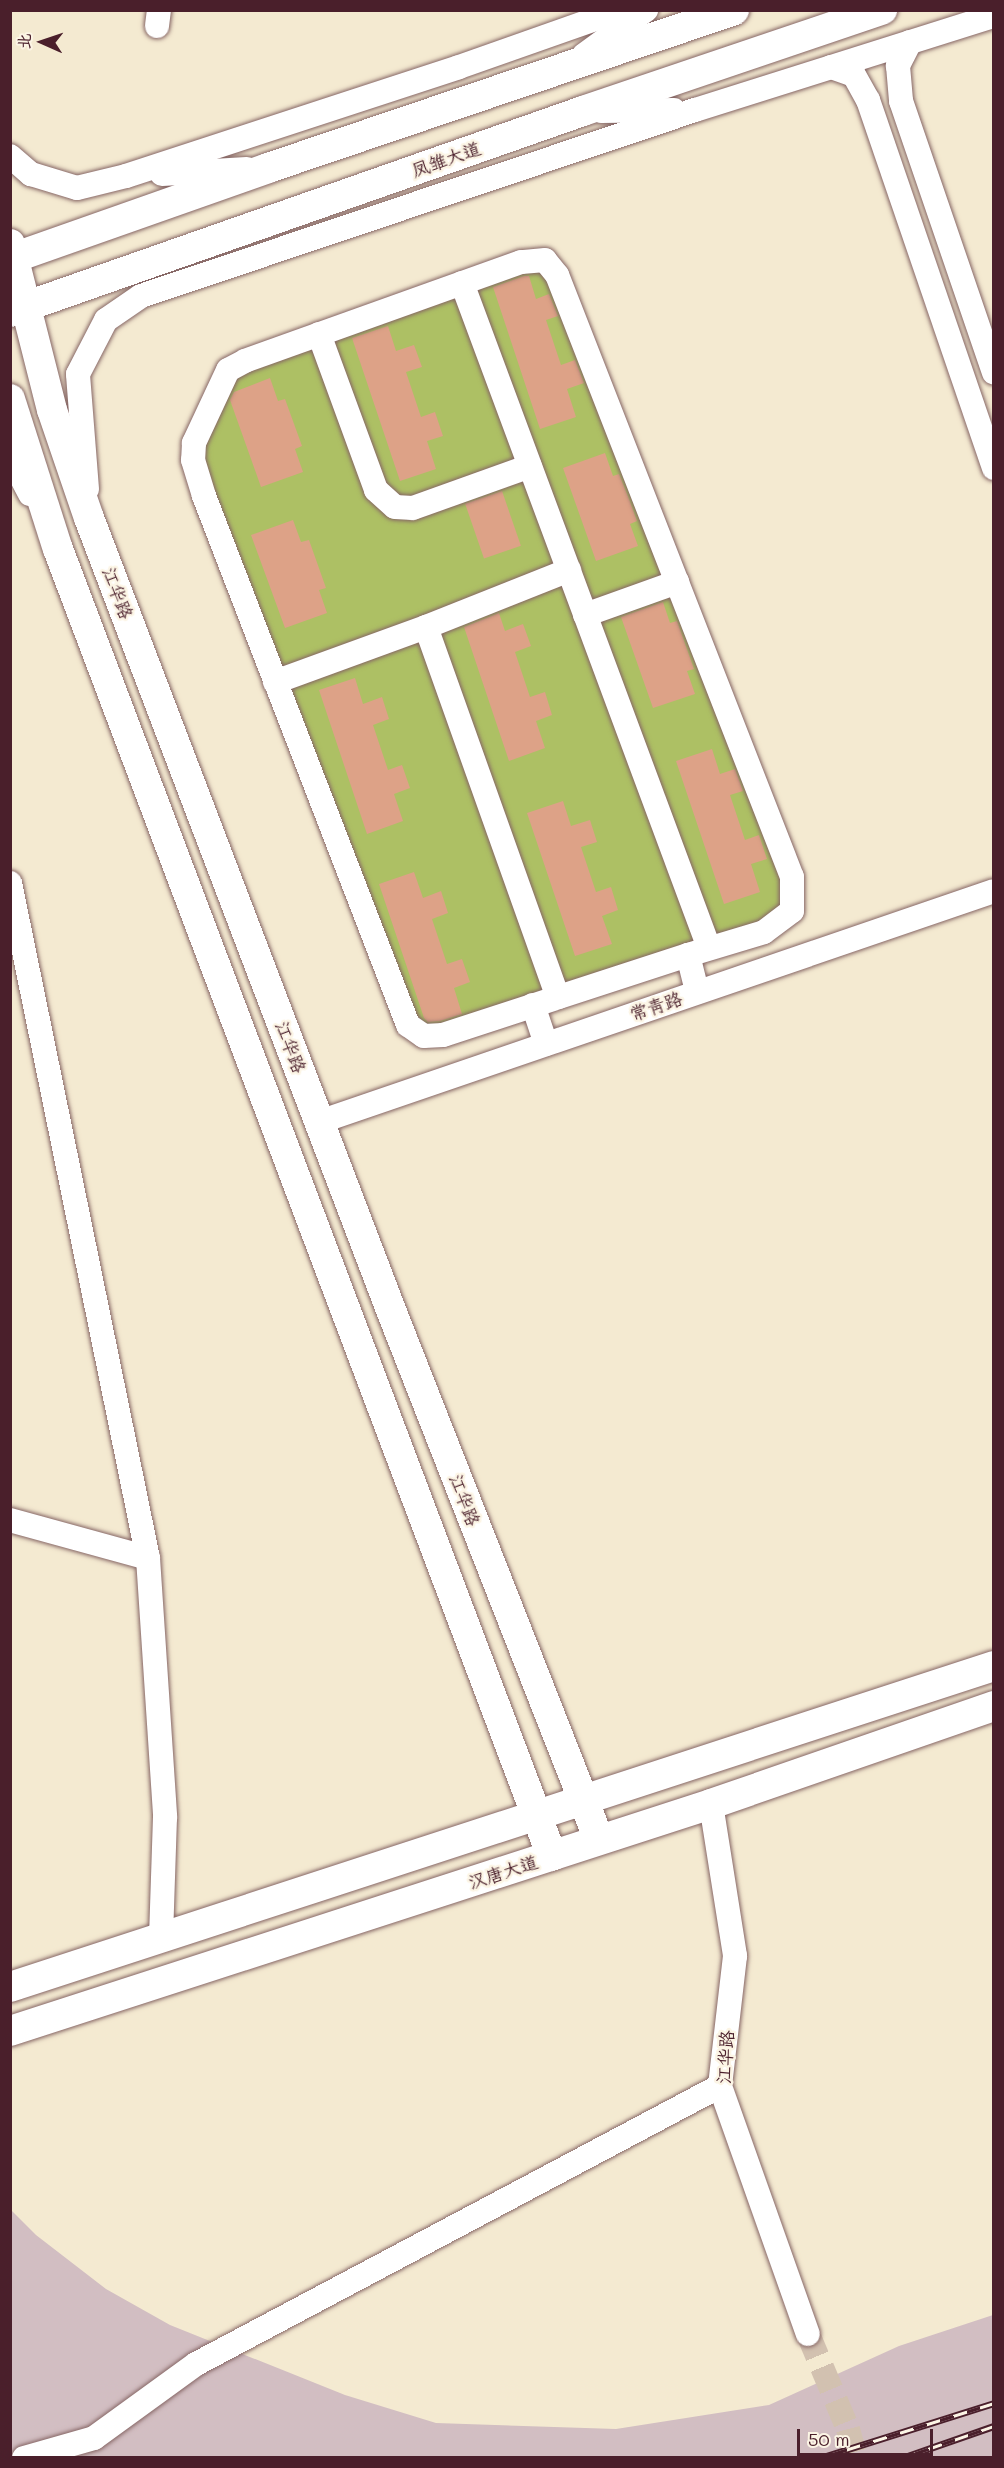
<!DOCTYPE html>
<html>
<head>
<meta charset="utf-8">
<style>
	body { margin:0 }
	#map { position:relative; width:1004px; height:2468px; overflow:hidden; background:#f4ead1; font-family:Mali,"LXGW WenKai TC",sans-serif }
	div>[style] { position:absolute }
	.industrial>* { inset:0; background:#d2bec2 }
	.green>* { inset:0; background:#adc064 }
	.building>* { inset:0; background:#dda287; transform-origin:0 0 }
	.minor-tunnel>* { height:24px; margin-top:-12px; transform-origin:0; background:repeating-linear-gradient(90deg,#d2c1b0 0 24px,transparent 0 36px) }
	.roads { filter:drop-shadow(0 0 2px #866665) drop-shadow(0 0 2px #866665) }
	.minor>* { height:24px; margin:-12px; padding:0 12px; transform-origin:12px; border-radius:12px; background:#fff }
	.major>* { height:30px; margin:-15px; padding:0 15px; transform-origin:15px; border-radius:15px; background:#fff }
	.rail>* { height:7px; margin-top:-3.5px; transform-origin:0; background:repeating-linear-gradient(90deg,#fcf5e5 0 14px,#4a1f2b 0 28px); box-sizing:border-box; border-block:2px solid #4a1f2b }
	span { translate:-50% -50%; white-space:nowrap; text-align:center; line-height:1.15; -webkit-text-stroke:5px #fcf5e5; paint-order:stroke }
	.street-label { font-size:18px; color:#4a1f2b }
	.frame { position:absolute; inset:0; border:12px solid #4a1f2b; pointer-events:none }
	.north { position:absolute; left:12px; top:12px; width:60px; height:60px; -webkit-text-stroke:4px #fcf5e5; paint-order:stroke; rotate:273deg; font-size:16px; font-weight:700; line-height:24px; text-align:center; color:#4a1f2b }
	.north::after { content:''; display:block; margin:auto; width:21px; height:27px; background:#4a1f2b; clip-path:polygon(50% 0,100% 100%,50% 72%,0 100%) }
	.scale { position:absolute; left:797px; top:2429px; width:136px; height:27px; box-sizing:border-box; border:3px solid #4a1f2b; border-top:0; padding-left:8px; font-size:18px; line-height:21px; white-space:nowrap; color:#4a1f2b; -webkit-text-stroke:4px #fcf5e5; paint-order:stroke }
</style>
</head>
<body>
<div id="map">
	<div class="industrial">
		<div style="clip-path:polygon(10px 2209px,36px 2235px,106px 2289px,170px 2325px,345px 2395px,436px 2423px,616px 2429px,769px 2405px,899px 2346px,993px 2315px,993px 2457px,11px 2457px)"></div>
	</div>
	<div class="green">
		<div style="clip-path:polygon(545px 260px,792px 911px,424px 1036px,194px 443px,228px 370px)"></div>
	</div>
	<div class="building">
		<div style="clip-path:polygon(524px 276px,529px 276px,536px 299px,549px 294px,558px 316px,546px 320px,561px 365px,575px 360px,584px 383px,567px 389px,576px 417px,540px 429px,493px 287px)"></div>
		<div style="clip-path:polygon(388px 326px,396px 351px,414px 345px,422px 367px,406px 372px,421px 417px,435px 412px,443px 436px,427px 441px,436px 469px,400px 481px,352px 338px)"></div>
		<div style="clip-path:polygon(270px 378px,278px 401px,285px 399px,302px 446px,295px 449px,303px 472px,261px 487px,230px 400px,234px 392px)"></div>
		<div style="clip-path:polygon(605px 453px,613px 476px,619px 474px,629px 499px,637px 521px,630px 524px,638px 546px,596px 561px,563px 468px)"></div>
		<div style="left:502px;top:491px;width:58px;height:39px;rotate:71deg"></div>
		<div style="clip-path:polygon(293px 520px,301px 542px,309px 540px,326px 588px,319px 590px,327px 613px,285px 628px,251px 535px)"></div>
		<div style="clip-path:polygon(663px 602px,670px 623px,677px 621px,694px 669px,687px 671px,695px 694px,653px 708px,621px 617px)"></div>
		<div style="clip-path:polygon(499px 613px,505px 631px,523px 624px,531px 646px,515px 652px,530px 697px,545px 692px,552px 715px,536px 721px,545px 748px,509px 761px,464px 627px)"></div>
		<div style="clip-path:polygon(355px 678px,363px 704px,382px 697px,389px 719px,373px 725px,388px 770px,402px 765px,410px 788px,394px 794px,403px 821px,367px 834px,319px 690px)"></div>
		<div style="clip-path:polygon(712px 749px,720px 774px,735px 769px,743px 791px,730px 795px,745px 840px,759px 835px,767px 859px,751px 864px,760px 892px,724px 904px,676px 761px)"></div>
		<div style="clip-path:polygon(563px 801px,571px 826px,590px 820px,597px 842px,581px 847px,596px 892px,611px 887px,618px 910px,602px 916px,612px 944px,575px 956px,527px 813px)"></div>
		<div style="clip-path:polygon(414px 872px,423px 898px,441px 891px,448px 913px,432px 919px,447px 964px,462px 959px,470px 982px,454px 988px,462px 1014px,440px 1021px,428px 1022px,424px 1018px,379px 884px)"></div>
	</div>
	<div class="minor-tunnel">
		<div style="left:808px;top:2334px;width:103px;rotate:67.2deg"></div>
		<div style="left:848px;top:2429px;width:30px;rotate:75deg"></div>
	</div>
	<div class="roads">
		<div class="minor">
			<div style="left:157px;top:26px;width:16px;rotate:-83deg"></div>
			<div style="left:910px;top:42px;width:27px;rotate:117deg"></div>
			<div style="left:898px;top:66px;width:35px;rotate:85deg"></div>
			<div style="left:901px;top:101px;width:287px;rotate:71.1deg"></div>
			<div style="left:584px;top:55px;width:77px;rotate:-36deg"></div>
			<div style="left:831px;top:67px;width:24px;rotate:19deg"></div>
			<div style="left:854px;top:75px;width:29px;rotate:61deg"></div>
			<div style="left:868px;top:100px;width:389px;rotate:71.1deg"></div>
			<div style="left:601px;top:111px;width:73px;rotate:-0.8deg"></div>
			<div style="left:10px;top:156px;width:28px;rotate:41deg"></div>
			<div style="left:31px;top:174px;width:48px;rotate:16.9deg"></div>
			<div style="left:77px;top:188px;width:50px;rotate:-13.8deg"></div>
			<div style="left:126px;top:176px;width:350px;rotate:-18.1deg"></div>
			<div style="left:459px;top:67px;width:172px;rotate:-19.4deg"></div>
			<div style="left:162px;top:174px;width:85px;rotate:-3.4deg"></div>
			<div style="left:462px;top:283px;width:709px;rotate:69.62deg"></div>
			<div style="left:319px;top:334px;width:166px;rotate:69.9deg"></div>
			<div style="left:376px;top:490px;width:25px;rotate:42deg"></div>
			<div style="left:395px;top:507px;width:18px;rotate:3deg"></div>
			<div style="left:413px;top:508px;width:124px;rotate:-19.7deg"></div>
			<div style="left:10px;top:456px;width:43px;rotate:62.2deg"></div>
			<div style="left:87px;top:489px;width:115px;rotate:-94.5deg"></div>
			<div style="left:78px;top:374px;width:61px;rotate:-62.6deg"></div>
			<div style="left:106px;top:320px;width:42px;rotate:-34.4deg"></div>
			<div style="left:141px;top:296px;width:584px;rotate:-18.56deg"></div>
			<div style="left:695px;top:110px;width:313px;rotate:-17.5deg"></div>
			<div style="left:585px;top:615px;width:98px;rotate:-19.7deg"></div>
			<div style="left:426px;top:627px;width:393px;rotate:70.4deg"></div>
			<div style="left:275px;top:682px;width:161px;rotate:-20deg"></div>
			<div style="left:426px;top:627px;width:154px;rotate:-21.7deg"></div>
			<div style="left:10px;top:883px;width:689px;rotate:78.45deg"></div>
			<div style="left:148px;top:1558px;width:260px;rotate:86.2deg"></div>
			<div style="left:165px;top:1817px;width:122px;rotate:91.9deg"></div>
			<div style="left:688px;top:955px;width:79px;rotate:-16.8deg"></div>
			<div style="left:764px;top:932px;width:35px;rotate:-37deg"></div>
			<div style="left:792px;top:911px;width:34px;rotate:-90deg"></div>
			<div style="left:792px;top:877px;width:646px;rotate:-111.32deg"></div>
			<div style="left:557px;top:275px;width:19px;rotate:-129deg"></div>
			<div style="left:545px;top:260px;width:24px;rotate:175deg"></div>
			<div style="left:521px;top:262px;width:293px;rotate:160.3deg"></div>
			<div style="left:245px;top:361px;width:19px;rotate:152deg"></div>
			<div style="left:228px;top:370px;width:81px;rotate:115deg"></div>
			<div style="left:194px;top:443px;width:17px;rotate:93deg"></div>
			<div style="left:193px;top:460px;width:38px;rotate:73deg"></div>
			<div style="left:204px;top:496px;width:567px;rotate:68.91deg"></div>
			<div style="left:408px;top:1025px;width:19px;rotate:35deg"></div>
			<div style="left:424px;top:1036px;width:19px;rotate:-3deg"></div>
			<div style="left:443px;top:1035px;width:258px;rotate:-18.1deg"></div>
			<div style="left:688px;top:955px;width:38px;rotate:76deg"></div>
			<div style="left:533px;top:1005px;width:41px;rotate:71.6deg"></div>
			<div style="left:319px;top:1122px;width:713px;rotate:-18.89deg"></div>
			<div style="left:10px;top:1520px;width:143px;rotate:15.4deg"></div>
			<div style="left:711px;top:1804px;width:154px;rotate:81deg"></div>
			<div style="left:735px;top:1956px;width:131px;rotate:96.6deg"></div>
			<div style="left:720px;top:2086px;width:263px;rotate:70.5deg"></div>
			<div style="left:24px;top:2458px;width:73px;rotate:-15.9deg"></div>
			<div style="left:94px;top:2438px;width:126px;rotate:-36deg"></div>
			<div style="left:196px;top:2364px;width:593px;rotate:-27.95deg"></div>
		</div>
		<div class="major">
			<div style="left:10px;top:244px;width:171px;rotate:75.8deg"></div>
			<div style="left:52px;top:410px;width:114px;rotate:71.1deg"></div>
			<div style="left:89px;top:518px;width:848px;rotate:69.13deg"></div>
			<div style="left:391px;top:1310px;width:569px;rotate:68.57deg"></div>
			<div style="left:10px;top:259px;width:274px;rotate:-19.4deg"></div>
			<div style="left:268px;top:168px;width:492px;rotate:-18.7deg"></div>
			<div style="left:10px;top:312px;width:607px;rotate:-19.33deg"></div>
			<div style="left:583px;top:111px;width:316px;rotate:-18.7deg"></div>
			<div style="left:10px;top:399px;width:157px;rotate:72.3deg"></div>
			<div style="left:58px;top:549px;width:1397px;rotate:69.3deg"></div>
			<div style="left:10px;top:1987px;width:1035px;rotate:-18.07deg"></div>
			<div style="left:10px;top:2031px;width:737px;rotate:-17.94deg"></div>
			<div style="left:711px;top:1804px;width:299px;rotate:-19.1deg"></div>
		</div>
	</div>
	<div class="rail">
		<div style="left:820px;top:2458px;width:182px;rotate:-17.5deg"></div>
		<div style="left:902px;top:2458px;width:97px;rotate:-19.2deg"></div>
	</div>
	<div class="street-label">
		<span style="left:446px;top:159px;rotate:-19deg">凤雏大道</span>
		<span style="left:118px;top:593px;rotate:69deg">江华路</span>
		<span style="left:656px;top:1006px;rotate:-19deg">常青路</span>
		<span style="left:291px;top:1047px;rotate:69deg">江华路</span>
		<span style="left:465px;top:1500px;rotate:69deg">江华路</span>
		<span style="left:503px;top:1872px;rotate:-18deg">汉唐大道</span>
		<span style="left:725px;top:2057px;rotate:-86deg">江华路</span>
	</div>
	<div class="frame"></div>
	<div class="north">北</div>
	<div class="scale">50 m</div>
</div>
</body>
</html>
